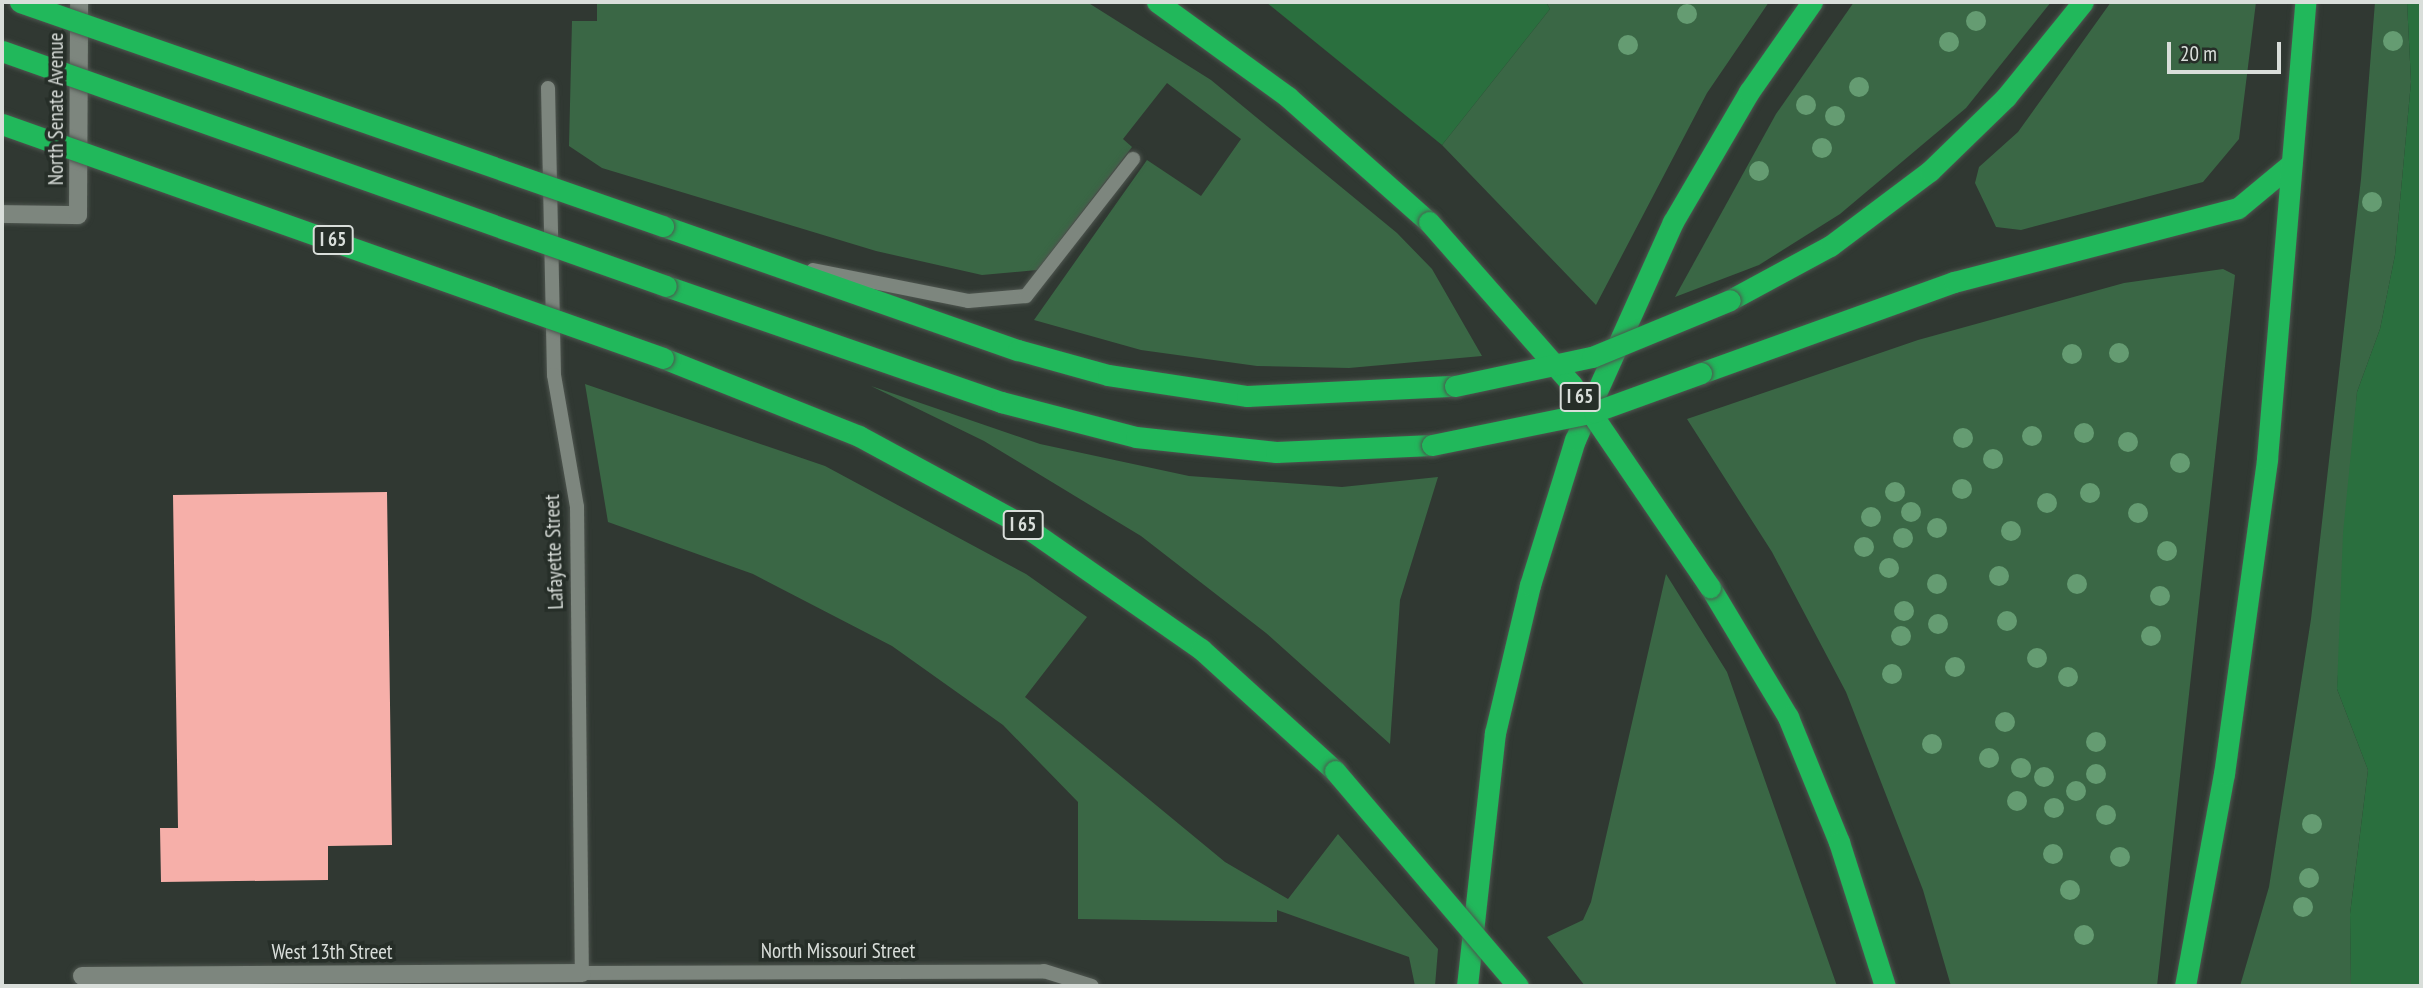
<!DOCTYPE html>
<html>
<head>
<meta charset="utf-8">
<style>
	body { margin:0 }
	#map { position:relative; width:2423px; height:988px; overflow:hidden; background:#303832; font-family:"PT Sans Narrow",sans-serif }
	div>[style] { position:absolute }
	.green>* { inset:0; background:#3a6745 }
	.forest>* { inset:0; background:#2a6f3e }
	.building>* { inset:0; background:#f6afa9 }
	.roads { filter:drop-shadow(0 0 2px #4e554f) drop-shadow(0 0 2px #4e554f) }
	.service>* { height:14px; margin:-7px; padding:0 7px; transform-origin:7px; border-radius:7px; background:#7d867e }
	.minor>* { height:18px; margin:-9px; padding:0 9px; transform-origin:9px; border-radius:9px; background:#7d867e }
	.motorway>* { height:21px; margin:-10.5px; padding:0 10.5px; transform-origin:10.5px; border-radius:10.5px; background:#21b85b }
	.bridges { filter:drop-shadow(0 0 2px #4e554f) drop-shadow(0 0 2px #4e554f) }
	.motorway-bridge>* { height:21px; margin:-10.5px; padding:0 10.5px; transform-origin:10.5px; border-radius:10.5px; background:#21b85b }
	.trees>* { width:20px; height:20px; margin:-10px; border-radius:50%; background:#659c72 }
	span { translate:-50% -50%; white-space:nowrap; text-align:center; line-height:1.15; -webkit-text-stroke:7px #262e28; paint-order:stroke }
	.shield-label span { padding:2px 5px; background:#262e28; border:2px solid; border-radius:5px; -webkit-text-stroke-width:0 }
	.shield-label { font-size:19px; color:#d9deda; font-weight:700 }
	.street-label { font-size:21px; color:#d9deda }
	.frame { position:absolute; inset:0; border:4px solid #d9deda; pointer-events:none }
	.scale { position:absolute; left:2167px; top:42px; width:114px; height:32px; box-sizing:border-box; border:4px solid #d9deda; border-top:0; padding-left:9px; font-size:21px; line-height:24px; white-space:nowrap; color:#d9deda; -webkit-text-stroke:5px #262e28; paint-order:stroke }
</style>
</head>
<body>
<div id="map">
	<div class="green">
		<div style="clip-path:polygon(597px 2px,1087px 2px,1211px 80px,1397px 233px,1432px 269px,1482px 356px,1349px 368px,1257px 366px,1141px 350px,1034px 320px,1147px 160px,1201px 196px,1241px 139px,1167px 83px,1123px 139px,1132px 147px,1037px 270px,982px 275px,876px 251px,602px 168px,569px 146px,572px 21px,597px 21px)"></div>
		<div style="clip-path:polygon(1546px 2px,1769px 2px,1707px 93px,1596px 305px,1442px 145px,1550px 9px)"></div>
		<div style="clip-path:polygon(1854px 2px,2051px 2px,1966px 108px,1840px 214px,1759px 265px,1675px 297px,1776px 114px)"></div>
		<div style="clip-path:polygon(2111px 2px,2256px 2px,2239px 139px,2203px 182px,2021px 230px,1996px 227px,1975px 183px,1979px 167px,2018px 132px)"></div>
		<div style="clip-path:polygon(2375px 2px,2407px 2px,2411px 82px,2395px 255px,2380px 329px,2357px 392px,2337px 689px,2368px 770px,2350px 914px,2351px 986px,2240px 986px,2269px 887px,2311px 619px,2361px 179px)"></div>
		<div style="clip-path:polygon(2223px 269px,2235px 275px,2157px 986px,1951px 986px,1923px 890px,1846px 692px,1772px 552px,1687px 419px,1918px 340px,2124px 283px)"></div>
		<div style="clip-path:polygon(585px 384px,825px 466px,1026px 574px,1087px 617px,1025px 697px,1225px 862px,1288px 899px,1338px 834px,1438px 949px,1435px 986px,1415px 986px,1409px 957px,1277px 910px,1277px 922px,1078px 919px,1078px 802px,1003px 725px,892px 646px,753px 574px,608px 522px)"></div>
		<div style="clip-path:polygon(871px 386px,1040px 444px,1189px 476px,1342px 487px,1438px 477px,1400px 600px,1390px 744px,1266px 633px,1141px 536px,984px 441px)"></div>
		<div style="clip-path:polygon(1666px 574px,1727px 672px,1837px 986px,1585px 986px,1547px 937px,1583px 920px,1591px 902px)"></div>
	</div>
	<div class="forest">
		<div style="clip-path:polygon(1266px 2px,1546px 2px,1550px 9px,1442px 145px)"></div>
		<div style="clip-path:polygon(2407px 2px,2421px 2px,2421px 986px,2351px 986px,2350px 914px,2368px 770px,2337px 689px,2343px 533px,2357px 392px,2380px 329px,2395px 255px,2411px 82px)"></div>
	</div>
	<div class="building">
		<div style="clip-path:polygon(387px 492px,392px 845px,328px 846px,328px 880px,161px 882px,160px 828px,178px 828px,173px 495px)"></div>
	</div>
	<div class="roads">
		<div class="service">
			<div style="left:548px;top:88px;width:287px;rotate:88.8deg"></div>
			<div style="left:554px;top:375px;width:134px;rotate:80.1deg"></div>
			<div style="left:577px;top:507px;width:466px;rotate:89.4deg"></div>
			<div style="left:582px;top:973px;width:462px;rotate:-0.2deg"></div>
			<div style="left:1044px;top:971px;width:50px;rotate:17.4deg"></div>
			<div style="left:813px;top:270px;width:158px;rotate:11.3deg"></div>
			<div style="left:968px;top:301px;width:58px;rotate:-4.9deg"></div>
			<div style="left:1026px;top:296px;width:174px;rotate:-52deg"></div>
		</div>
		<div class="minor">
			<div style="left:2px;top:214px;width:76px;rotate:0.8deg"></div>
			<div style="left:78px;top:215px;width:213px;rotate:-89.7deg"></div>
			<div style="left:82px;top:976px;width:500px;rotate:-0.34deg"></div>
		</div>
		<div class="motorway">
			<div style="left:1157px;top:2px;width:162px;rotate:35.9deg"></div>
			<div style="left:1288px;top:97px;width:188px;rotate:41.6deg"></div>
			<div style="left:663px;top:226px;width:376px;rotate:19.3deg"></div>
			<div style="left:1018px;top:350px;width:93px;rotate:15.5deg"></div>
			<div style="left:1108px;top:375px;width:141px;rotate:8.6deg"></div>
			<div style="left:1247px;top:396px;width:208px;rotate:-2.8deg"></div>
			<div style="left:666px;top:286px;width:355px;rotate:19.1deg"></div>
			<div style="left:1001px;top:402px;width:139px;rotate:14.5deg"></div>
			<div style="left:1136px;top:437px;width:141px;rotate:6.1deg"></div>
			<div style="left:1276px;top:452px;width:156px;rotate:-2.6deg"></div>
			<div style="left:1730px;top:300px;width:114px;rotate:-28.4deg"></div>
			<div style="left:1830px;top:246px;width:125px;rotate:-36.9deg"></div>
			<div style="left:1930px;top:171px;width:106px;rotate:-44.2deg"></div>
			<div style="left:2006px;top:97px;width:122px;rotate:-51deg"></div>
			<div style="left:663px;top:358px;width:211px;rotate:21.7deg"></div>
			<div style="left:859px;top:436px;width:187px;rotate:28.5deg"></div>
			<div style="left:1023px;top:525px;width:217px;rotate:34.9deg"></div>
			<div style="left:1201px;top:649px;width:181px;rotate:42.3deg"></div>
			<div style="left:1701px;top:373px;width:269px;rotate:-19.8deg"></div>
			<div style="left:1954px;top:282px;width:293px;rotate:-14.6deg"></div>
			<div style="left:2238px;top:208px;width:69px;rotate:-39.7deg"></div>
			<div style="left:1710px;top:587px;width:152px;rotate:59deg"></div>
			<div style="left:1788px;top:717px;width:135px;rotate:67.8deg"></div>
			<div style="left:1839px;top:842px;width:151px;rotate:72.3deg"></div>
			<div style="left:1467px;top:986px;width:255px;rotate:-83.7deg"></div>
			<div style="left:1495px;top:733px;width:152px;rotate:-76.7deg"></div>
			<div style="left:1530px;top:585px;width:152px;rotate:-72.8deg"></div>
			<div style="left:1575px;top:440px;width:239px;rotate:-65.8deg"></div>
			<div style="left:1673px;top:222px;width:151px;rotate:-59.7deg"></div>
			<div style="left:1749px;top:92px;width:110px;rotate:-55deg"></div>
			<div style="left:2185px;top:986px;width:216px;rotate:-79.6deg"></div>
			<div style="left:2224px;top:774px;width:318px;rotate:-82.2deg"></div>
			<div style="left:2267px;top:459px;width:459px;rotate:-85.2deg"></div>
		</div>
	</div>
	<div class="bridges">
		<div class="motorway-bridge">
			<div style="left:20px;top:2px;width:681px;rotate:19.21deg"></div>
			<div style="left:2px;top:51px;width:704px;rotate:19.49deg"></div>
			<div style="left:2px;top:124px;width:701px;rotate:19.49deg"></div>
			<div style="left:1429px;top:222px;width:217px;rotate:48.7deg"></div>
			<div style="left:1572px;top:385px;width:245px;rotate:55.7deg"></div>
			<div style="left:1455px;top:386px;width:140px;rotate:-12deg"></div>
			<div style="left:1592px;top:357px;width:149px;rotate:-22.4deg"></div>
			<div style="left:1432px;top:445px;width:165px;rotate:-11.5deg"></div>
			<div style="left:1594px;top:412px;width:114px;rotate:-20deg"></div>
			<div style="left:1335px;top:771px;width:282px;rotate:49.6deg"></div>
		</div>
	</div>
	<div class="trees">
		<div style="left:1687px;top:14px"></div>
		<div style="left:1976px;top:21px"></div>
		<div style="left:2393px;top:41px"></div>
		<div style="left:1949px;top:42px"></div>
		<div style="left:1628px;top:45px"></div>
		<div style="left:1859px;top:87px"></div>
		<div style="left:1806px;top:105px"></div>
		<div style="left:1835px;top:116px"></div>
		<div style="left:1822px;top:148px"></div>
		<div style="left:1759px;top:171px"></div>
		<div style="left:2372px;top:202px"></div>
		<div style="left:2119px;top:353px"></div>
		<div style="left:2072px;top:354px"></div>
		<div style="left:2084px;top:433px"></div>
		<div style="left:2032px;top:436px"></div>
		<div style="left:1963px;top:438px"></div>
		<div style="left:2128px;top:442px"></div>
		<div style="left:1993px;top:459px"></div>
		<div style="left:2180px;top:463px"></div>
		<div style="left:1962px;top:489px"></div>
		<div style="left:1895px;top:492px"></div>
		<div style="left:2090px;top:493px"></div>
		<div style="left:2047px;top:503px"></div>
		<div style="left:1911px;top:512px"></div>
		<div style="left:2138px;top:513px"></div>
		<div style="left:1871px;top:517px"></div>
		<div style="left:1937px;top:528px"></div>
		<div style="left:2011px;top:531px"></div>
		<div style="left:1903px;top:538px"></div>
		<div style="left:1864px;top:547px"></div>
		<div style="left:2167px;top:551px"></div>
		<div style="left:1889px;top:568px"></div>
		<div style="left:1999px;top:576px"></div>
		<div style="left:1937px;top:584px"></div>
		<div style="left:2077px;top:584px"></div>
		<div style="left:2160px;top:596px"></div>
		<div style="left:1904px;top:611px"></div>
		<div style="left:2007px;top:621px"></div>
		<div style="left:1938px;top:624px"></div>
		<div style="left:1901px;top:636px"></div>
		<div style="left:2151px;top:636px"></div>
		<div style="left:2037px;top:658px"></div>
		<div style="left:1955px;top:667px"></div>
		<div style="left:1892px;top:674px"></div>
		<div style="left:2068px;top:677px"></div>
		<div style="left:2005px;top:722px"></div>
		<div style="left:2096px;top:742px"></div>
		<div style="left:1932px;top:744px"></div>
		<div style="left:1989px;top:758px"></div>
		<div style="left:2021px;top:768px"></div>
		<div style="left:2096px;top:774px"></div>
		<div style="left:2044px;top:777px"></div>
		<div style="left:2076px;top:791px"></div>
		<div style="left:2017px;top:801px"></div>
		<div style="left:2054px;top:808px"></div>
		<div style="left:2106px;top:815px"></div>
		<div style="left:2312px;top:824px"></div>
		<div style="left:2053px;top:854px"></div>
		<div style="left:2120px;top:857px"></div>
		<div style="left:2309px;top:878px"></div>
		<div style="left:2070px;top:890px"></div>
		<div style="left:2303px;top:907px"></div>
		<div style="left:2084px;top:935px"></div>
	</div>
	<div class="shield-label">
		<span style="left:333px;top:240px">I 65</span>
		<span style="left:1580px;top:397px">I 65</span>
		<span style="left:1023px;top:525px">I 65</span>
	</div>
	<div class="street-label">
		<span style="left:56px;top:109px;rotate:-90deg">North Senate Avenue</span>
		<span style="left:554px;top:552px;rotate:-92deg">Lafayette Street</span>
		<span style="left:838px;top:951px">North Missouri Street</span>
		<span style="left:332px;top:952px">West 13th Street</span>
	</div>
	<div class="frame"></div>
	<div class="scale">20 m</div>
</div>
</body>
</html>
